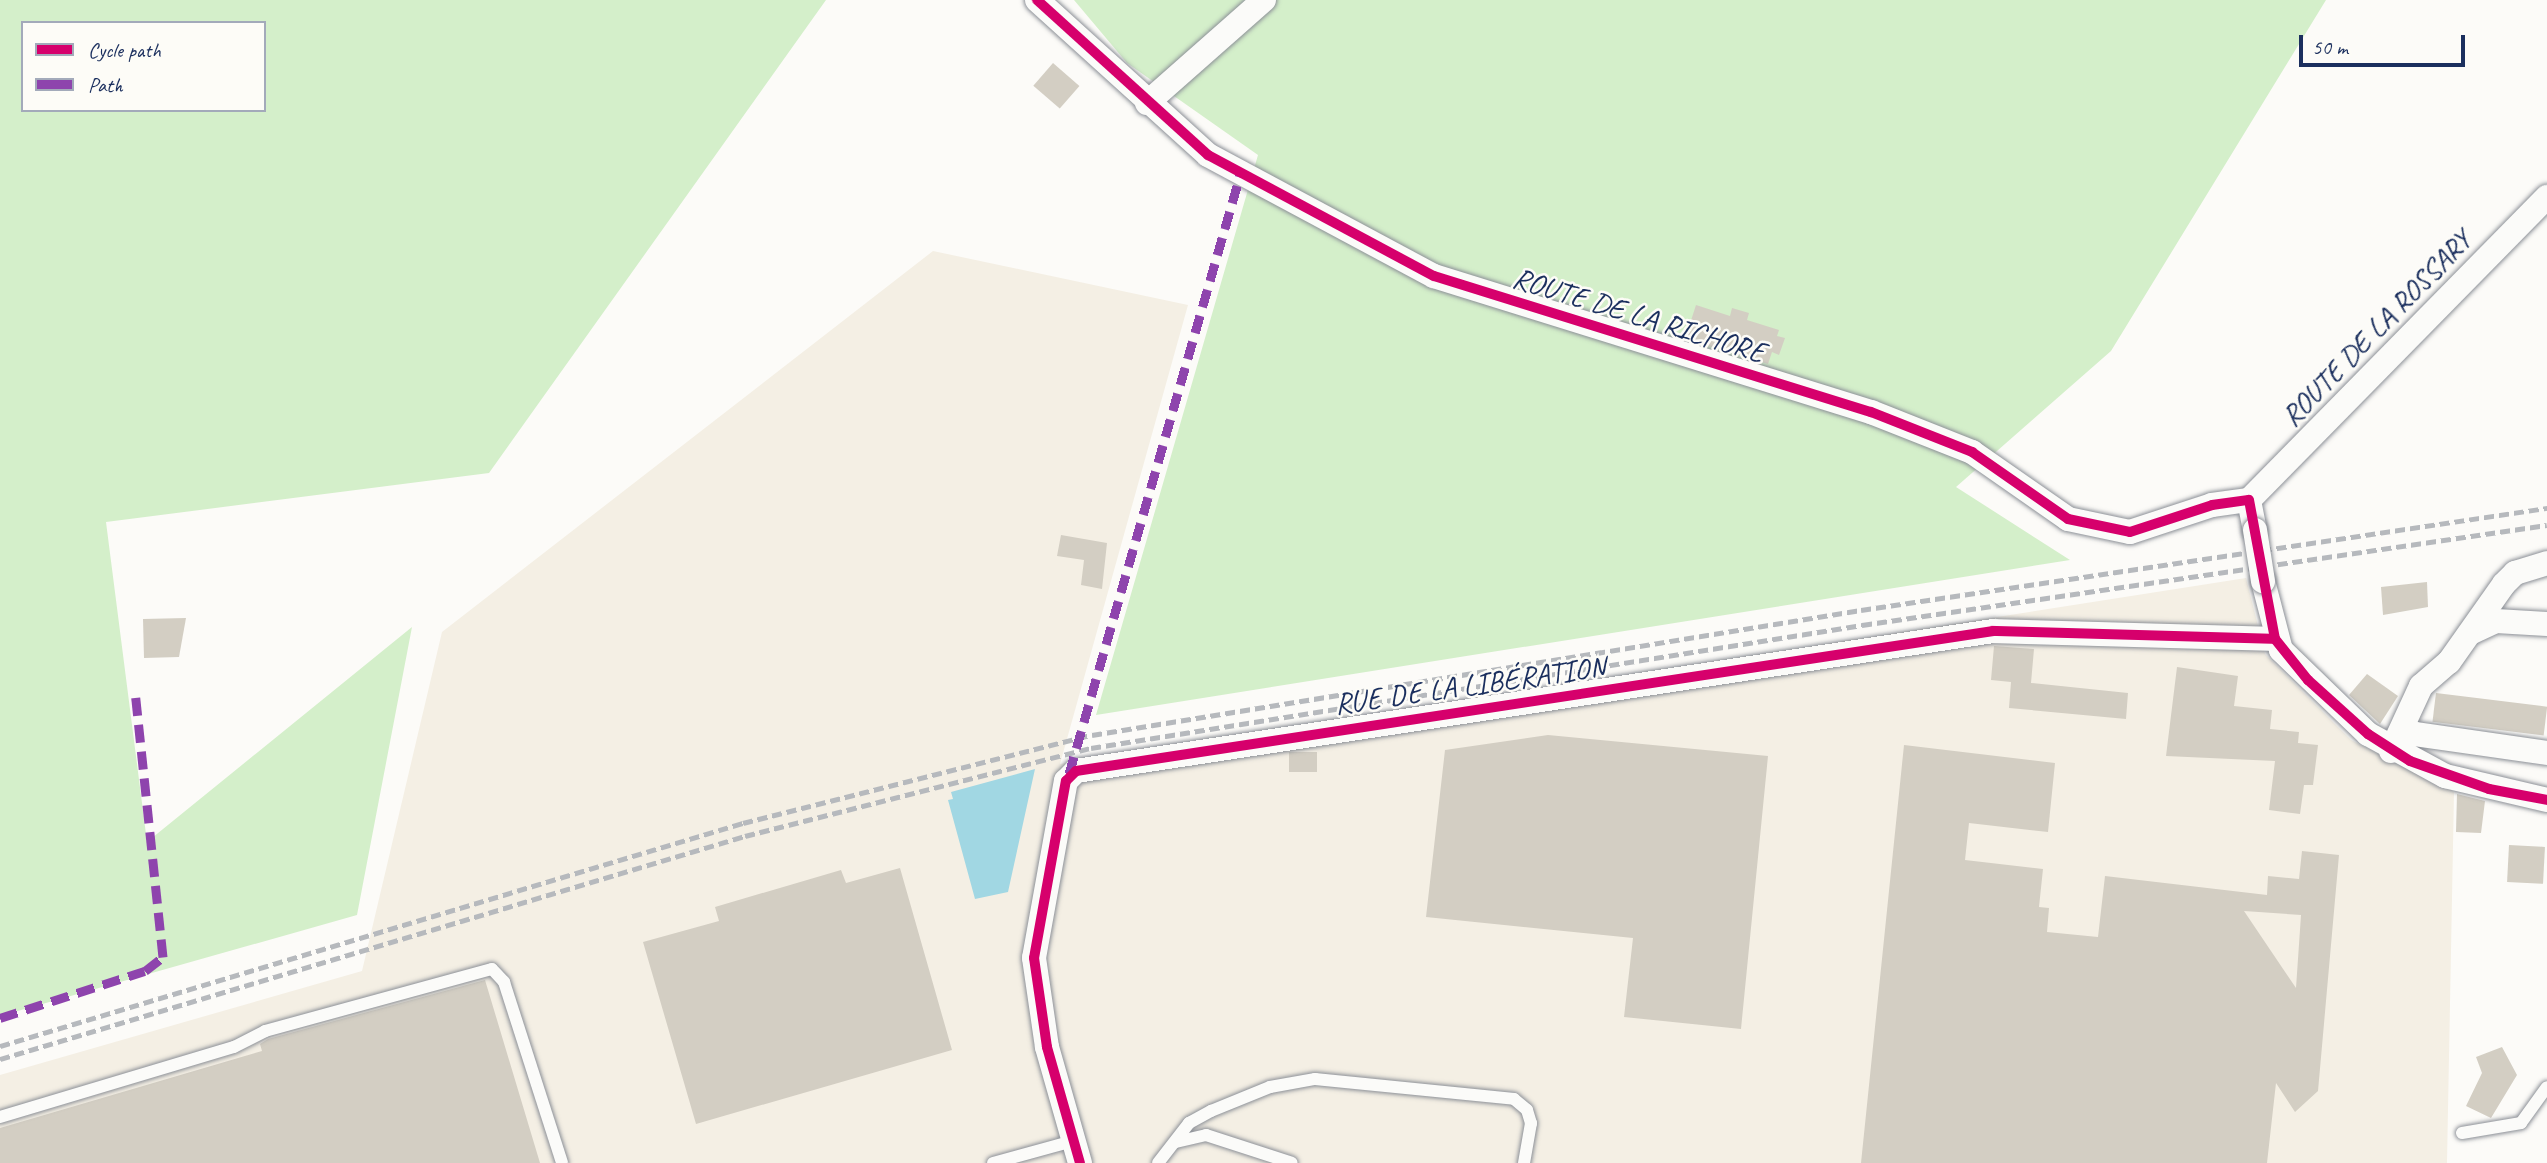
<!DOCTYPE html>
<html>
<head>
<meta charset="utf-8">
<style>
	body { margin:0 }
	#map { position:relative; width:2547px; height:1163px; overflow:hidden; background:#fcfbf8; font-family:Caveat,sans-serif }
	div>[style] { position:absolute }
	.built>* { inset:0; background:#f4efe4 }
	.green>* { inset:0; background:#d4efca }
	.water>* { inset:0; background:#a1d7e3 }
	.building>* { inset:0; background:#d3cec3; transform-origin:0 0 }
	.roads { filter:drop-shadow(0 0 2px #8c9097) drop-shadow(0 0 2px #8c9097) }
	.lane>* { height:12px; margin:-6px; padding:0 6px; transform-origin:6px; border-radius:6px; background:#fbfbf9 }
	.street>* { height:24px; margin:-12px; padding:0 12px; transform-origin:12px; border-radius:12px; background:#fbfbf9 }
	.rail>* { height:5px; margin-top:-2.5px; transform-origin:0; background:repeating-linear-gradient(90deg,#b6b9bd 0 10px,transparent 0 15px) }
	.bridges { filter:drop-shadow(0 0 2px #8c9097) drop-shadow(0 0 2px #8c9097) }
	.street-bridge>* { height:24px; margin:-12px; padding:0 12px; transform-origin:12px; border-radius:12px; background:#fbfbf9 }
	.quiet>* { height:9px; margin-top:-4.5px; transform-origin:0; background:repeating-linear-gradient(90deg,#8e44ad 0 18px,transparent 0 27px) }
	.cycleway>* { height:10px; margin:-5px; padding:0 5px; transform-origin:5px; border-radius:5px; background:#d6006c }
	span { translate:-50% -50%; white-space:nowrap; text-align:center; line-height:1.15; -webkit-text-stroke:5px #fdfcf7; paint-order:stroke }
	.street-label { font-size:30px; color:#1b2f5e }
	.legend { position:absolute; left:21px; top:21px; width:245px; height:91px; box-sizing:border-box; background:#fdfcf7; border:2px solid #a3aaba; margin:0; padding:9px 12px; list-style:none; font-size:21px; color:#1b2f5e }
	.legend li { display:flex; align-items:center; gap:14px; height:35px }
	.legend b { width:35px; border:2px solid #a3aaba }
	.scale { position:absolute; left:2299px; top:35px; width:166px; height:32px; box-sizing:border-box; border:4px solid #1b2f5e; border-top:0; padding-left:9px; font-size:21px; line-height:24px; white-space:nowrap; color:#1b2f5e; -webkit-text-stroke:5px #fdfcf7; paint-order:stroke }
</style>
</head>
<body>
<div id="map">
	<div class="built">
		<div style="clip-path:polygon(933px 251px,1188px 305px,1060px 764px,2246px 578px,2265px 654px,2351px 740px,2454px 792px,2447px 1163px,0 1163px,0 1075px,362px 971px,442px 632px)"></div>
	</div>
	<div class="green">
		<div style="clip-path:polygon(evenodd,0 0,826px 0,489px 473px,106px 522px,147px 842px,412px 627px,357px 915px,0 1016px,0 0,23px 23px,264px 23px,264px 110px,23px 110px,23px 23px)"></div>
		<div style="clip-path:polygon(1074px 0,2326px 0,2111px 351px,1956px 487px,2070px 560px,1096px 715px,1258px 155px,1127px 63px)"></div>
	</div>
	<div class="water">
		<div style="clip-path:polygon(1035px 769px,1008px 892px,975px 899px,948px 800px,953px 799px,951px 792px)"></div>
	</div>
	<div class="building">
		<div style="left:1053px;top:63px;width:35px;height:30px;rotate:41deg"></div>
		<div style="clip-path:polygon(1696px 305px,1730px 316px,1732px 308px,1749px 313px,1747px 320px,1779px 330px,1777px 336px,1785px 338px,1779px 355px,1772px 352px,1768px 364px,1685px 339px)"></div>
		<div style="clip-path:polygon(1061px 535px,1107px 543px,1102px 589px,1081px 585px,1084px 560px,1057px 556px)"></div>
		<div style="clip-path:polygon(2427px 582px,2428px 607px,2383px 615px,2381px 587px)"></div>
		<div style="clip-path:polygon(186px 618px,179px 657px,144px 658px,143px 619px)"></div>
		<div style="clip-path:polygon(1994px 646px,2034px 649px,2031px 683px,2128px 693px,2126px 719px,2009px 708px,2011px 682px,1991px 680px)"></div>
		<div style="clip-path:polygon(2177px 667px,2238px 676px,2234px 706px,2272px 710px,2270px 729px,2299px 732px,2298px 743px,2318px 745px,2313px 785px,2304px 785px,2300px 814px,2269px 810px,2275px 761px,2166px 756px)"></div>
		<div style="clip-path:polygon(2367px 674px,2398px 696px,2380px 724px,2349px 695px)"></div>
		<div style="left:2436px;top:693px;width:112px;height:29px;rotate:7deg"></div>
		<div style="clip-path:polygon(1548px 735px,1768px 756px,1741px 1029px,1624px 1017px,1633px 938px,1426px 917px,1445px 750px)"></div>
		<div style="clip-path:polygon(evenodd,1904px 745px,2055px 763px,2048px 832px,1969px 823px,1965px 860px,2043px 869px,2039px 907px,2049px 908px,2047px 932px,2098px 937px,2105px 876px,2267px 895px,2268px 876px,2299px 879px,2302px 851px,2339px 855px,2318px 1091px,2295px 1112px,2276px 1083px,2267px 1163px,1861px 1163px,1904px 745px,2244px 911px,2301px 915px,2296px 988px,2244px 911px)"></div>
		<div style="left:1317px;top:752px;width:20px;height:28px;rotate:90deg"></div>
		<div style="clip-path:polygon(2457px 794px,2485px 801px,2481px 833px,2456px 832px)"></div>
		<div style="left:2509px;top:845px;width:36px;height:37px;rotate:3deg"></div>
		<div style="clip-path:polygon(900px 868px,952px 1050px,696px 1124px,643px 942px,719px 921px,715px 907px,841px 870px,846px 883px)"></div>
		<div style="clip-path:polygon(485px 980px,540px 1163px,0 1163px,0 1128px,262px 1051px,260px 1044px,268px 1039px)"></div>
		<div style="clip-path:polygon(2502px 1047px,2517px 1075px,2491px 1118px,2466px 1106px,2482px 1073px,2476px 1057px)"></div>
	</div>
	<div class="roads">
		<div class="lane">
			<div style="left:0;top:1117px;width:244px;rotate:-16.7deg"></div>
			<div style="left:234px;top:1047px;width:35px;rotate:-27deg"></div>
			<div style="left:265px;top:1031px;width:235px;rotate:-15.3deg"></div>
			<div style="left:492px;top:969px;width:18px;rotate:47deg"></div>
			<div style="left:504px;top:982px;width:190px;rotate:72.2deg"></div>
			<div style="left:2462px;top:1133px;width:60px;rotate:-9.6deg"></div>
			<div style="left:2521px;top:1123px;width:44px;rotate:-54.2deg"></div>
			<div style="left:1176px;top:1142px;width:31px;rotate:-13deg"></div>
			<div style="left:1206px;top:1135px;width:90px;rotate:18deg"></div>
			<div style="left:993px;top:1163px;width:83px;rotate:-15.4deg"></div>
			<div style="left:1158px;top:1163px;width:51px;rotate:-52.2deg"></div>
			<div style="left:1189px;top:1123px;width:25px;rotate:-29deg"></div>
			<div style="left:1211px;top:1111px;width:64px;rotate:-22.1deg"></div>
			<div style="left:1270px;top:1087px;width:46px;rotate:-10.1deg"></div>
			<div style="left:1315px;top:1079px;width:200px;rotate:5.7deg"></div>
			<div style="left:1514px;top:1099px;width:17px;rotate:40deg"></div>
			<div style="left:1527px;top:1110px;width:14px;rotate:73deg"></div>
			<div style="left:1531px;top:1123px;width:41px;rotate:99.9deg"></div>
		</div>
		<div class="street">
			<div style="left:1037px;top:0;width:231px;rotate:42.2deg"></div>
			<div style="left:1208px;top:155px;width:256px;rotate:28.2deg"></div>
			<div style="left:1434px;top:276px;width:458px;rotate:17.3deg"></div>
			<div style="left:1871px;top:412px;width:109px;rotate:21.6deg"></div>
			<div style="left:1972px;top:452px;width:117px;rotate:34.9deg"></div>
			<div style="left:2068px;top:519px;width:63px;rotate:11.8deg"></div>
			<div style="left:2130px;top:532px;width:86px;rotate:-18.2deg"></div>
			<div style="left:2212px;top:505px;width:37px;rotate:-8deg"></div>
			<div style="left:2249px;top:500px;width:31px;rotate:79deg"></div>
			<div style="left:1147px;top:103px;width:156px;rotate:-41.4deg"></div>
			<div style="left:2249px;top:500px;width:425px;rotate:-45.5deg"></div>
			<div style="left:2263px;top:581px;width:71px;rotate:75.4deg"></div>
			<div style="left:2281px;top:650px;width:121px;rotate:44deg"></div>
			<div style="left:2368px;top:734px;width:88px;rotate:28.6deg"></div>
			<div style="left:2445px;top:776px;width:105px;rotate:13.2deg"></div>
			<div style="left:2472px;top:632px;width:26px;rotate:-25deg"></div>
			<div style="left:2496px;top:621px;width:51px;rotate:3.4deg"></div>
			<div style="left:2397px;top:740px;width:19px;rotate:-18deg"></div>
			<div style="left:2415px;top:734px;width:133px;rotate:8.2deg"></div>
			<div style="left:2391px;top:751px;width:72px;rotate:-65.2deg"></div>
			<div style="left:2421px;top:686px;width:37px;rotate:-41deg"></div>
			<div style="left:2449px;top:662px;width:95px;rotate:-54.8deg"></div>
			<div style="left:2504px;top:584px;width:16px;rotate:-45deg"></div>
			<div style="left:2515px;top:573px;width:34px;rotate:-17deg"></div>
			<div style="left:1080px;top:1163px;width:121px;rotate:-105.9deg"></div>
			<div style="left:1047px;top:1047px;width:90px;rotate:-98.3deg"></div>
			<div style="left:1034px;top:958px;width:180px;rotate:-79.8deg"></div>
			<div style="left:1066px;top:781px;width:14px;rotate:-45deg"></div>
			<div style="left:1076px;top:771px;width:928px;rotate:-8.68deg"></div>
			<div style="left:1993px;top:631px;width:282px;rotate:1.6deg"></div>
		</div>
	</div>
	<div class="rail">
		<div style="left:0;top:1046px;width:776px;rotate:-16.71deg"></div>
		<div style="left:743px;top:823px;width:360px;rotate:-14.2deg"></div>
		<div style="left:1092px;top:735px;width:779px;rotate:-9.23deg"></div>
		<div style="left:1861px;top:610px;width:694px;rotate:-8.46deg"></div>
		<div style="left:0;top:1059px;width:778px;rotate:-16.66deg"></div>
		<div style="left:745px;top:836px;width:357px;rotate:-14.3deg"></div>
		<div style="left:1091px;top:748px;width:781px;rotate:-9.06deg"></div>
		<div style="left:1862px;top:625px;width:692px;rotate:-8.31deg"></div>
	</div>
	<div class="bridges">
		<div class="street-bridge">
			<div style="left:2255px;top:530px;width:52px;rotate:81.1deg"></div>
		</div>
	</div>
	<div class="quiet">
		<div style="left:1069px;top:774px;width:626px;rotate:-74.05deg"></div>
		<div style="left:0;top:1018px;width:152px;rotate:-18deg"></div>
		<div style="left:145px;top:971px;width:23px;rotate:-38deg"></div>
		<div style="left:163px;top:957px;width:269px;rotate:-96deg"></div>
	</div>
	<div class="cycleway">
		<div style="left:1037px;top:0;width:231px;rotate:42.2deg"></div>
		<div style="left:1208px;top:155px;width:256px;rotate:28.2deg"></div>
		<div style="left:1434px;top:276px;width:458px;rotate:17.3deg"></div>
		<div style="left:1871px;top:412px;width:109px;rotate:21.6deg"></div>
		<div style="left:1972px;top:452px;width:117px;rotate:34.9deg"></div>
		<div style="left:2068px;top:519px;width:63px;rotate:11.8deg"></div>
		<div style="left:2130px;top:532px;width:86px;rotate:-18.2deg"></div>
		<div style="left:2212px;top:505px;width:37px;rotate:-8deg"></div>
		<div style="left:2249px;top:500px;width:141px;rotate:79.4deg"></div>
		<div style="left:2275px;top:639px;width:53px;rotate:51.2deg"></div>
		<div style="left:2308px;top:680px;width:81px;rotate:42deg"></div>
		<div style="left:2368px;top:734px;width:50px;rotate:32.7deg"></div>
		<div style="left:2410px;top:761px;width:84px;rotate:19.5deg"></div>
		<div style="left:2489px;top:789px;width:59px;rotate:10.7deg"></div>
		<div style="left:1080px;top:1163px;width:121px;rotate:-105.9deg"></div>
		<div style="left:1047px;top:1047px;width:90px;rotate:-98.3deg"></div>
		<div style="left:1034px;top:958px;width:180px;rotate:-79.8deg"></div>
		<div style="left:1066px;top:781px;width:14px;rotate:-45deg"></div>
		<div style="left:1076px;top:771px;width:928px;rotate:-8.68deg"></div>
		<div style="left:1993px;top:631px;width:282px;rotate:1.6deg"></div>
	</div>
	<div class="street-label">
		<span style="left:1639px;top:315px;rotate:17deg">ROUTE DE LA RICHORE</span>
		<span style="left:2376px;top:328px;rotate:-46deg">ROUTE DE LA ROSSARY</span>
		<span style="left:1470px;top:685px;rotate:-8deg">RUE DE LA LIBÉRATION</span>
	</div>
	<ul class="legend">
	<li><b style="height:9px;background:#d6006c"></b>Cycle path</li>
	<li><b style="height:9px;background:#8e44ad"></b>Path</li>
	</ul>
	<div class="scale">50 m</div>
</div>
</body>
</html>
